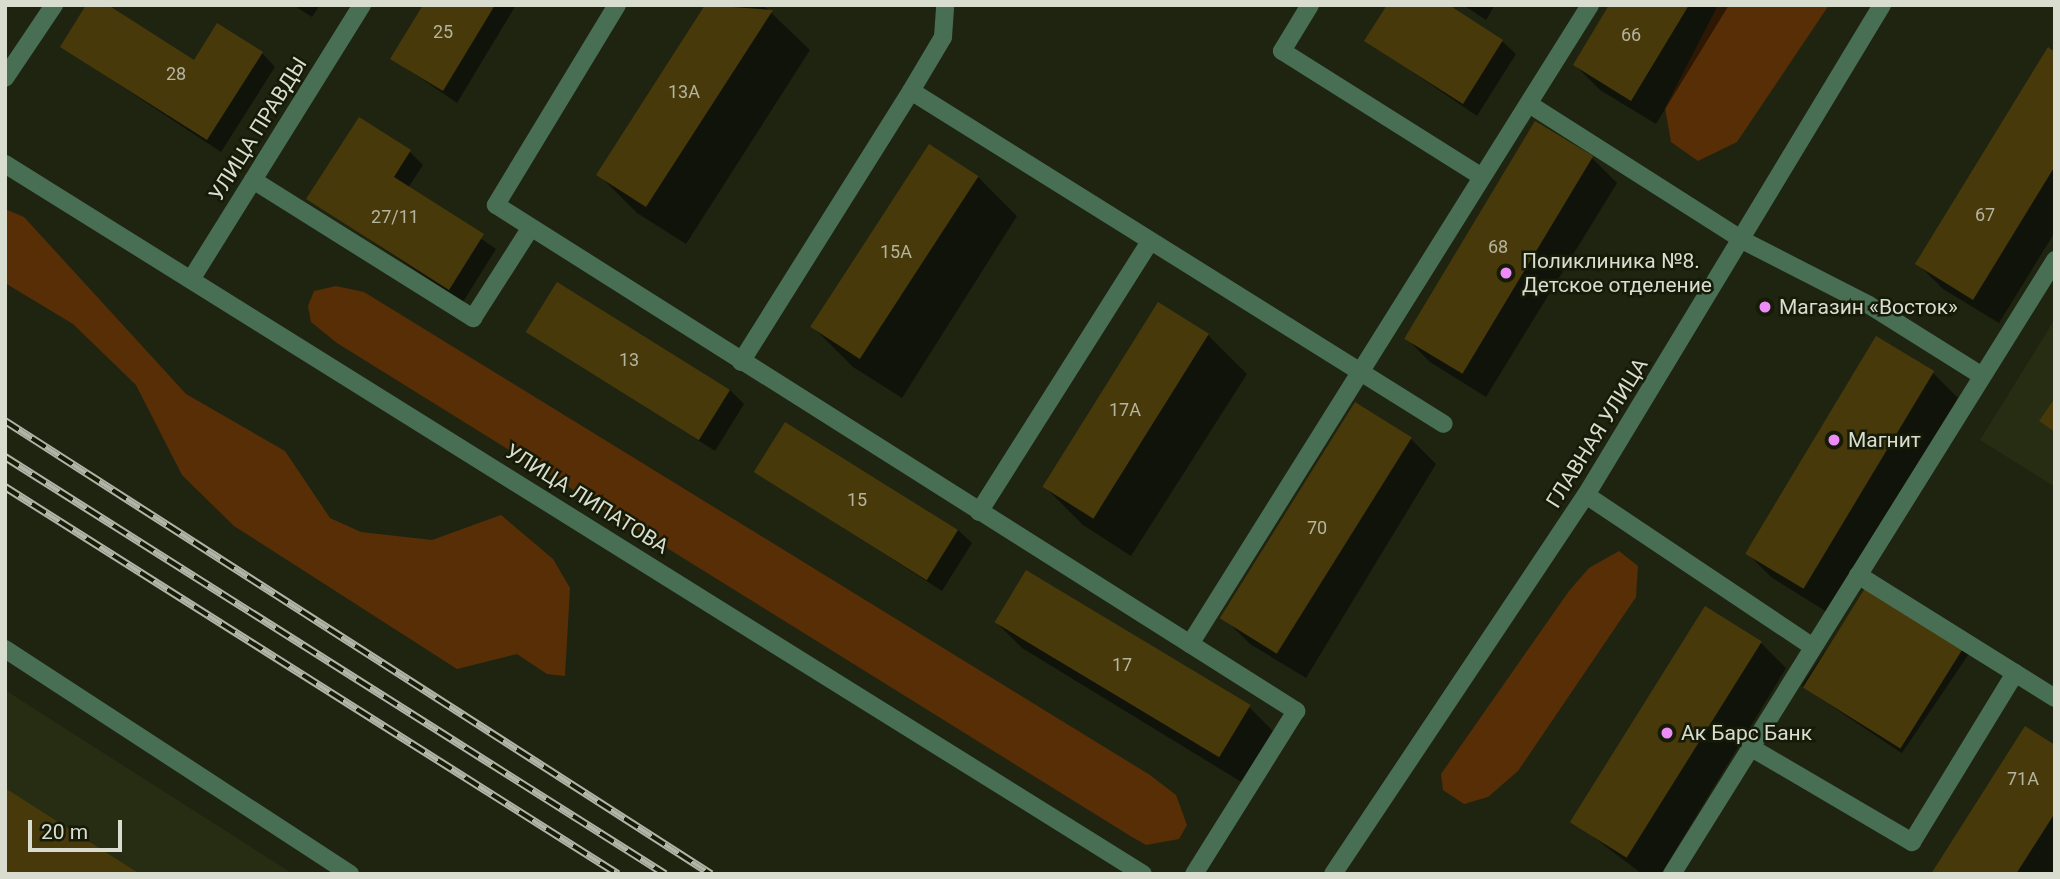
<!DOCTYPE html>
<html>
<head>
<meta charset="utf-8">
<style>
	body { margin:0 }
	#map { position:relative; width:2060px; height:879px; overflow:hidden; background:#1f2411; font-family:Roboto,sans-serif }
	div>[style] { position:absolute }
	.built>* { inset:0; background:#262d12 }
	.green>* { inset:0; background:#582e06 }
	.shadow>* { inset:0; background:#0007; transform-origin:0 0 }
	.building>* { inset:0; background:#48390b; transform-origin:0 0 }
	.minor>* { height:18px; margin:-9px; padding:0 9px; transform-origin:9px; border-radius:9px; background:#486f54 }
	.rail>* { height:8px; margin-top:-4px; transform-origin:0; background:repeating-linear-gradient(90deg,#161b07 0 16px,#b0b5a7 0 32px); box-sizing:border-box; border-block:2px solid #b0b5a7 }
	.dots>* { width:19px; height:19px; translate:-50% -50%; box-sizing:border-box; border:4px solid #161b07; border-radius:50% }
	span { translate:-50% -50%; white-space:nowrap; text-align:center; line-height:1.15; -webkit-text-stroke:5px #161b07; paint-order:stroke }
	.number-label { font-size:18px; color:#b4b49f }
	.number-label span { -webkit-text-stroke-width:0 }
	.street-label { font-size:21px; color:#d8ddd0 }
	.poi-label { font-size:21px; color:#d8ddd0 }
	.left { translate:0 -50%; text-align:left }
	.frame { position:absolute; inset:0; border:7px solid #d8ddd0; pointer-events:none }
	.scale { position:absolute; left:28px; top:820px; width:94px; height:32px; box-sizing:border-box; border:4px solid #d8ddd0; border-top:0; padding-left:9px; font-size:21px; line-height:24px; white-space:nowrap; color:#d8ddd0; -webkit-text-stroke:5px #161b07; paint-order:stroke }
</style>
</head>
<body>
<div id="map">
	<div class="built">
		<div style="clip-path:polygon(2055px 319px,2055px 487px,1980px 440px)"></div>
		<div style="clip-path:polygon(5px 690px,293px 874px,5px 874px)"></div>
	</div>
	<div class="green">
		<div style="clip-path:polygon(1718px 5px,1829px 5px,1737px 142px,1698px 161px,1671px 142px,1665px 108px)"></div>
		<div style="clip-path:polygon(5px 209px,24px 217px,186px 394px,285px 451px,330px 518px,361px 532px,432px 540px,501px 515px,553px 559px,570px 588px,565px 676px,547px 674px,517px 654px,457px 669px,234px 526px,182px 475px,136px 385px,73px 324px,5px 283px)"></div>
		<div style="clip-path:polygon(336px 286px,364px 292px,1150px 775px,1176px 795px,1187px 825px,1179px 839px,1146px 845px,1132px 837px,337px 343px,311px 322px,308px 306px,314px 291px)"></div>
		<div style="clip-path:polygon(1619px 551px,1638px 566px,1636px 597px,1518px 771px,1488px 797px,1464px 804px,1443px 790px,1441px 774px,1569px 591px,1589px 568px)"></div>
	</div>
	<div class="shadow">
		<div style="clip-path:polygon(293px 5px,320px 5px,312px 17px)"></div>
		<div style="clip-path:polygon(425px 5px,516px 5px,457px 103px,393px 59px)"></div>
		<div style="clip-path:polygon(707px 5px,763px 5px,810px 50px,686px 244px,637px 213px,598px 174px)"></div>
		<div style="clip-path:polygon(1463px 5px,1495px 5px,1486px 20px)"></div>
		<div style="clip-path:polygon(1611px 5px,1729px 5px,1656px 124px,1600px 90px,1575px 65px)"></div>
		<div style="clip-path:polygon(1367px 41px,1502px 41px,1516px 54px,1477px 116px)"></div>
		<div style="clip-path:polygon(62px 47px,194px 62px,262px 53px,275px 67px,221px 152px)"></div>
		<div style="clip-path:polygon(2055px 54px,2055px 232px,1999px 323px,1943px 289px,1918px 264px)"></div>
		<div style="clip-path:polygon(409px 151px,423px 165px,408px 188px,496px 249px,463px 302px,309px 199px)"></div>
		<div style="clip-path:polygon(1592px 158px,1617px 183px,1486px 397px,1430px 362px,1405px 337px)"></div>
		<div style="clip-path:polygon(978px 177px,1017px 216px,902px 398px,853px 367px,814px 328px)"></div>
		<div style="clip-path:polygon(528px 332px,730px 390px,744px 404px,715px 451px)"></div>
		<div style="clip-path:polygon(1208px 335px,1247px 374px,1131px 556px,1083px 525px,1044px 486px)"></div>
		<div style="clip-path:polygon(1933px 373px,1958px 398px,1827px 612px,1771px 577px,1746px 552px)"></div>
		<div style="clip-path:polygon(1355px 404px,1411px 439px,1436px 464px,1306px 678px,1250px 644px,1225px 619px)"></div>
		<div style="clip-path:polygon(756px 472px,958px 530px,972px 543px,942px 591px)"></div>
		<div style="left:1868px;top:587px;width:121px;height:119px;rotate:34deg"></div>
		<div style="clip-path:polygon(1705px 608px,1761px 643px,1786px 668px,1661px 874px,1642px 874px,1575px 823px)"></div>
		<div style="clip-path:polygon(997px 623px,1249px 707px,1274px 732px,1243px 783px,1022px 648px)"></div>
		<div style="clip-path:polygon(2055px 747px,2055px 874px,1933px 874px)"></div>
	</div>
	<div class="building">
		<div style="clip-path:polygon(86px 5px,108px 5px,194px 60px,217px 23px,263px 52px,207px 140px,60px 47px)"></div>
		<div style="clip-path:polygon(423px 5px,495px 5px,443px 91px,390px 59px)"></div>
		<div style="clip-path:polygon(705px 5px,773px 10px,646px 207px,596px 175px)"></div>
		<div style="clip-path:polygon(1387px 5px,1449px 5px,1503px 40px,1463px 104px,1364px 41px)"></div>
		<div style="clip-path:polygon(1609px 5px,1689px 5px,1631px 101px,1573px 65px)"></div>
		<div style="clip-path:polygon(2048px 47px,2055px 52px,2055px 166px,1973px 300px,1915px 264px)"></div>
		<div style="clip-path:polygon(359px 117px,411px 150px,394px 177px,484px 234px,449px 290px,306px 199px)"></div>
		<div style="left:1535px;top:121px;width:68px;height:254px;rotate:31deg"></div>
		<div style="left:929px;top:144px;width:59px;height:218px;rotate:33deg"></div>
		<div style="left:557px;top:282px;width:204px;height:59px;rotate:32deg"></div>
		<div style="left:1158px;top:302px;width:60px;height:218px;rotate:32deg"></div>
		<div style="left:1876px;top:336px;width:68px;height:254px;rotate:31deg"></div>
		<div style="clip-path:polygon(2055px 398px,2055px 432px,2039px 421px)"></div>
		<div style="left:1355px;top:402px;width:67px;height:255px;rotate:32deg"></div>
		<div style="left:785px;top:422px;width:204px;height:59px;rotate:32deg"></div>
		<div style="left:1026px;top:570px;width:262px;height:61px;rotate:31deg"></div>
		<div style="left:1867px;top:585px;width:115px;height:121px;rotate:32deg"></div>
		<div style="left:1705px;top:606px;width:67px;height:255px;rotate:32deg"></div>
		<div style="clip-path:polygon(2025px 726px,2055px 745px,2055px 813px,2016px 874px,1931px 874px)"></div>
		<div style="clip-path:polygon(5px 788px,140px 874px,5px 874px)"></div>
	</div>
	<div class="minor">
		<div style="left:617px;top:5px;width:234px;rotate:121.2deg"></div>
		<div style="left:496px;top:205px;width:947px;rotate:32.31deg"></div>
		<div style="left:1296px;top:711px;width:192px;rotate:122deg"></div>
		<div style="left:1310px;top:5px;width:54px;rotate:121.3deg"></div>
		<div style="left:1282px;top:51px;width:236px;rotate:32.2deg"></div>
		<div style="left:5px;top:78px;width:88px;rotate:-56.1deg"></div>
		<div style="left:911px;top:91px;width:63px;rotate:-59.3deg"></div>
		<div style="left:943px;top:37px;width:32px;rotate:-86deg"></div>
		<div style="left:1529px;top:104px;width:255px;rotate:32.5deg"></div>
		<div style="left:1744px;top:241px;width:140px;rotate:27.1deg"></div>
		<div style="left:1869px;top:305px;width:133px;rotate:32.1deg"></div>
		<div style="left:5px;top:164px;width:1341px;rotate:31.96deg"></div>
		<div style="left:253px;top:180px;width:260px;rotate:32.1deg"></div>
		<div style="left:473px;top:318px;width:106px;rotate:-57.4deg"></div>
		<div style="left:192px;top:278px;width:322px;rotate:-58.1deg"></div>
		<div style="left:741px;top:362px;width:320px;rotate:-57.9deg"></div>
		<div style="left:911px;top:91px;width:628px;rotate:32deg"></div>
		<div style="left:1586px;top:495px;width:273px;rotate:33.8deg"></div>
		<div style="left:979px;top:512px;width:320px;rotate:-57.7deg"></div>
		<div style="left:1858px;top:575px;width:232px;rotate:32deg"></div>
		<div style="left:1190px;top:644px;width:754px;rotate:-57.95deg"></div>
		<div style="left:5px;top:649px;width:412px;rotate:33.1deg"></div>
		<div style="left:1750px;top:747px;width:188px;rotate:30.4deg"></div>
		<div style="left:1912px;top:842px;width:198px;rotate:-58.6deg"></div>
		<div style="left:1333px;top:874px;width:456px;rotate:-56.3deg"></div>
		<div style="left:1586px;top:495px;width:572px;rotate:-58.86deg"></div>
		<div style="left:1672px;top:874px;width:724px;rotate:-58.04deg"></div>
	</div>
	<div class="rail">
		<div style="left:5px;top:421px;width:839px;rotate:32.69deg"></div>
		<div style="left:5px;top:457px;width:781px;rotate:32.29deg"></div>
		<div style="left:5px;top:487px;width:725px;rotate:32.27deg"></div>
	</div>
	<div class="dots">
		<div style="left:1506px;top:273px;background:#ed8cf9"></div>
		<div style="left:1765px;top:307px;background:#ed8cf9"></div>
		<div style="left:1834px;top:440px;background:#ed8cf9"></div>
		<div style="left:1667px;top:733px;background:#ed8cf9"></div>
	</div>
	<div class="number-label">
		<span style="left:443px;top:32px">25</span>
		<span style="left:1631px;top:35px">66</span>
		<span style="left:176px;top:74px">28</span>
		<span style="left:684px;top:92px">13А</span>
		<span style="left:1985px;top:215px">67</span>
		<span style="left:395px;top:217px">27/11</span>
		<span style="left:1498px;top:247px">68</span>
		<span style="left:896px;top:252px">15А</span>
		<span style="left:629px;top:360px">13</span>
		<span style="left:1125px;top:410px">17А</span>
		<span style="left:857px;top:500px">15</span>
		<span style="left:1317px;top:528px">70</span>
		<span style="left:1122px;top:665px">17</span>
		<span style="left:2023px;top:779px">71А</span>
	</div>
	<div class="street-label">
		<span style="left:258px;top:129px;rotate:-58deg">УЛИЦА ПРАВДЫ</span>
		<span style="left:1597px;top:433px;rotate:-58deg">ГЛАВНАЯ УЛИЦА</span>
		<span style="left:587px;top:499px;rotate:32deg">УЛИЦА ЛИПАТОВА</span>
	</div>
	<div class="poi-label">
		<span class="left" style="left:1522px;top:273px">Поликлиника №8.<br>Детское отделение</span>
		<span class="left" style="left:1779px;top:307px">Магазин «Восток»</span>
		<span class="left" style="left:1848px;top:440px">Магнит</span>
		<span class="left" style="left:1681px;top:733px">Ак Барс Банк</span>
	</div>
	<div class="frame"></div>
	<div class="scale">20 m</div>
</div>
</body>
</html>
